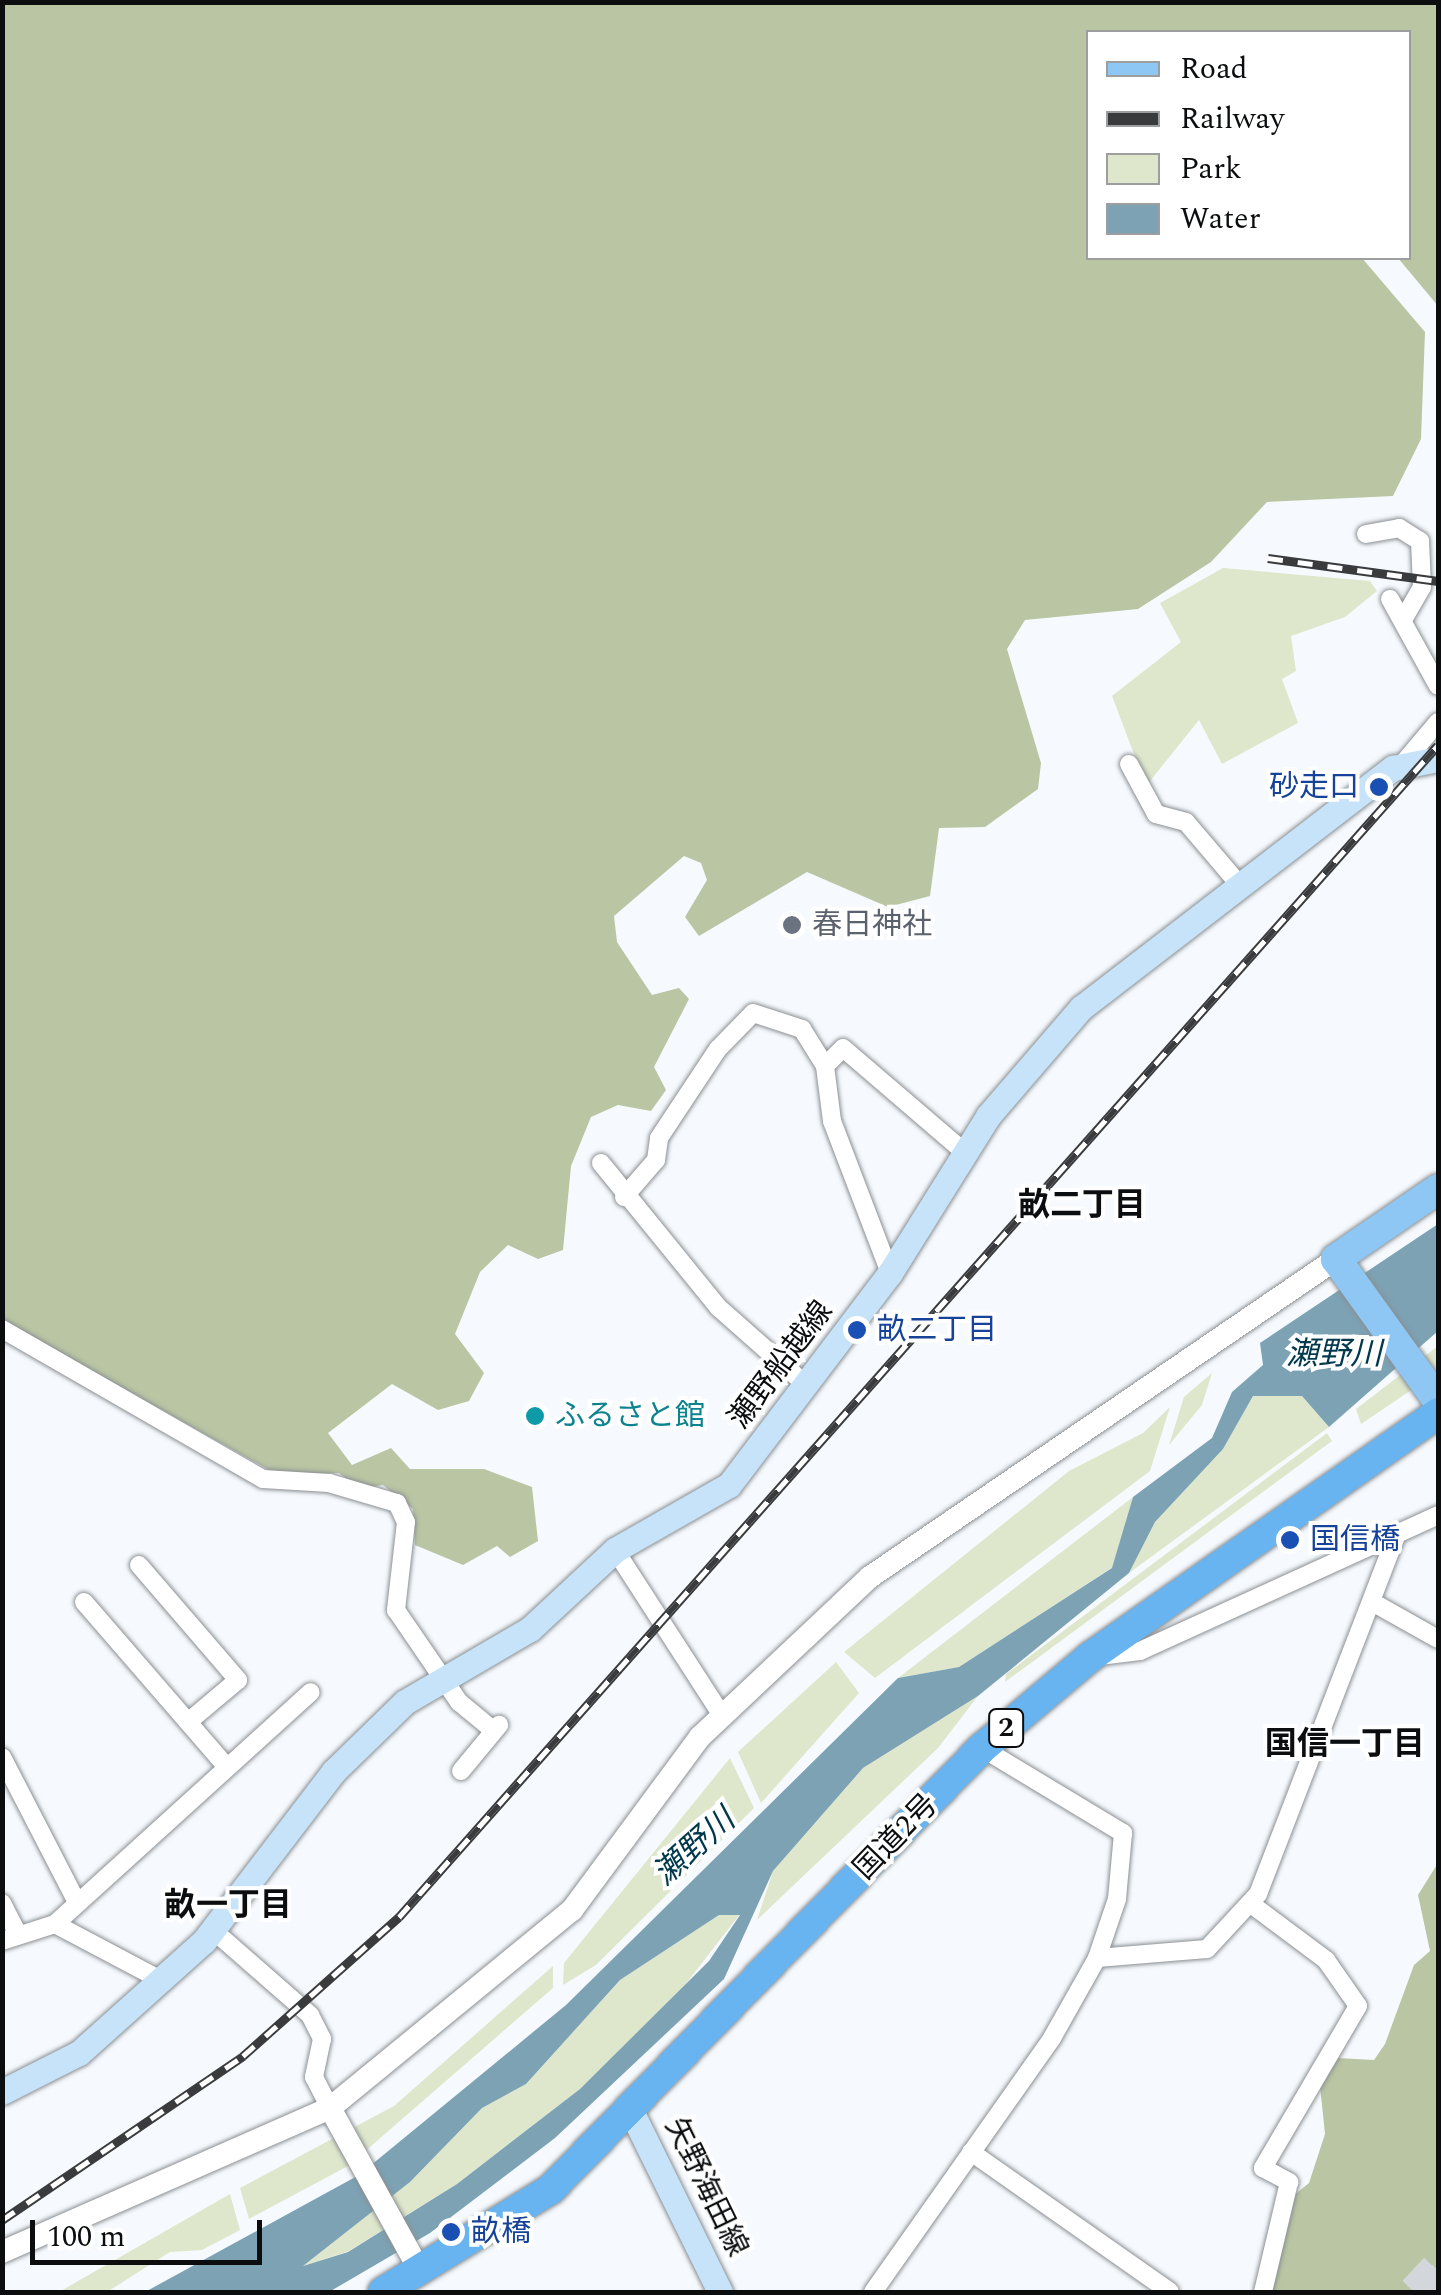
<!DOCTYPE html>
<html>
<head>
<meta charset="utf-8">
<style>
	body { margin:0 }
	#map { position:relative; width:1441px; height:2295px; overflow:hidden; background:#f6fafe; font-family:Spectral,"Noto Sans JP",serif }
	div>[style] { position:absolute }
	.green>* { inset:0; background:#dee7cb }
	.forest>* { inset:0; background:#b9c5a3 }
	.water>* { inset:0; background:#7ca2b4 }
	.motorway-tunnel>* { height:32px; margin-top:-16px; transform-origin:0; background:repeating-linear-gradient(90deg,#d3d6da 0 32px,transparent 0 48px) }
	.roads { filter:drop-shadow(0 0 2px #8b8f92) drop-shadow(0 0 2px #8b8f92) }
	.minor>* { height:18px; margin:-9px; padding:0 9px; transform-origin:9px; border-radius:9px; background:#fff }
	.tertiary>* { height:22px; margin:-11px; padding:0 11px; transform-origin:11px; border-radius:11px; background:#fff }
	.secondary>* { height:25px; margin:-12.5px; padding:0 12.5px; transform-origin:12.5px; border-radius:12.5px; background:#c6e3f9 }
	.primary>* { height:30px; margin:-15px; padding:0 15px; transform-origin:15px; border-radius:15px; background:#8ec7f4 }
	.trunk>* { height:30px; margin:-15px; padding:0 15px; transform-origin:15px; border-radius:15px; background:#68b4f0 }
	.rail>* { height:9px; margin-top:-4.5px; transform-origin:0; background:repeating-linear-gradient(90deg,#fff 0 15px,#393b3d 0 30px); box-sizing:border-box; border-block:2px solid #393b3d }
	.dots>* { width:28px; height:28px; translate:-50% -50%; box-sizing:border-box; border:5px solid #fff; border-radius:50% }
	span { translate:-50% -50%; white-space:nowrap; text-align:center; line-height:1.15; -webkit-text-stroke:8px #fff; paint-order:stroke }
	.shield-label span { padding:2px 8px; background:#fff; border:2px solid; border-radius:8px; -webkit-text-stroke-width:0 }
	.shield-label { font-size:28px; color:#0b0d0e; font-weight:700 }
	.transit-label { font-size:30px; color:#164399 }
	.right { translate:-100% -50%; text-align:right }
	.left { translate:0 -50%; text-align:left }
	.worship-label { font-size:30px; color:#5b616d }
	.street-label { font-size:30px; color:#0b0d0e }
	.culture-label { font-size:30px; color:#0d838f }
	.neighbourhood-label { font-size:32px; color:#0b0d0e; font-weight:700 }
	.water-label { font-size:32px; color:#00384c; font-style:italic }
	.frame { position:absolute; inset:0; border:5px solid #0b0d0e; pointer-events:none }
	.legend { position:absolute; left:1086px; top:30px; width:325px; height:230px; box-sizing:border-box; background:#fff; border:2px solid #9d9e9f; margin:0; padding:12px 18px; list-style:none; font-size:30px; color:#0b0d0e }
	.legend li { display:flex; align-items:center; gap:20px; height:50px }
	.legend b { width:50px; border:2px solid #9d9e9f }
	.scale { position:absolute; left:30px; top:2220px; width:232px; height:45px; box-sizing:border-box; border:5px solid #0b0d0e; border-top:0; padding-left:12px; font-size:30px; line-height:35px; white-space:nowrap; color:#0b0d0e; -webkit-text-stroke:8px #fff; paint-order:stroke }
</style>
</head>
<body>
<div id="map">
	<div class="green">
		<div style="clip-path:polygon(1223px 568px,1370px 581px,1377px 591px,1345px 617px,1291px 636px,1296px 671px,1282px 679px,1298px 723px,1222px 764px,1199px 720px,1146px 786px,1112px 696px,1181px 642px,1160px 603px)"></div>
		<div style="clip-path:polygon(1438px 1346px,1438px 1372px,1361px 1424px,1356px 1409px)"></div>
		<div style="clip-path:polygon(1212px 1373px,1202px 1405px,1169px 1445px,1184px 1397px)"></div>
		<div style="clip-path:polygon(1253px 1396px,1302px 1396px,1329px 1427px,1129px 1573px,1155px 1522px,1223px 1449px)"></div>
		<div style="clip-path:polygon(1170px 1407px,1150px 1471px,875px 1678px,844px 1652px,1069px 1471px,1143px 1433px)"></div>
		<div style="clip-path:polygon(1327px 1433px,1332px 1441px,1005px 1682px,1006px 1674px)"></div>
		<div style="clip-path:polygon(1133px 1497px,1113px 1567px,959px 1667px,898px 1678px)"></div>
		<div style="clip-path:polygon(836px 1662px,859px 1693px,761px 1803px,738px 1752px)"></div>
		<div style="clip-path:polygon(978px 1696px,938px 1748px,757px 1920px,773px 1871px,863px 1768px)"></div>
		<div style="clip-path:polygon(730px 1758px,754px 1808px,596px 1965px,563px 1985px,564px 1963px)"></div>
		<div style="clip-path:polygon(740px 1914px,657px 2021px,580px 2089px,457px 2184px,349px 2251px,303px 2266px,410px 2182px,482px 2108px,526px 2084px,620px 1980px,719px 1915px)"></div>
		<div style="clip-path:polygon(553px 1966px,553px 1988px,348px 2166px,249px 2219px,240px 2188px,394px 2106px)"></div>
		<div style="clip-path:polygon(230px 2194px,240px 2230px,202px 2250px,170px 2252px,107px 2292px,59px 2292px)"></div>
	</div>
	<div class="forest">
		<div style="clip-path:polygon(3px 3px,1438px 3px,1438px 306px,1398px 258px,1408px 258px,1408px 32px,1088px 32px,1088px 258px,1362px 258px,1425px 332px,1421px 439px,1393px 496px,1267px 502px,1211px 562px,1138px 609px,1025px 620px,1007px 649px,1041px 763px,1038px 789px,985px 827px,939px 828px,930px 896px,888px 907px,807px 872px,699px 936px,685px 917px,707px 880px,701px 863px,684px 856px,614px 916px,617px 942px,652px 995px,679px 988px,689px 999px,654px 1067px,666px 1090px,651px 1111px,618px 1105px,591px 1117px,571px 1166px,563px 1250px,538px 1259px,508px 1245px,480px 1272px,455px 1334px,484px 1373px,469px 1401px,438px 1410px,392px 1384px,328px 1433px,352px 1465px,391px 1448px,410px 1469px,484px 1469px,532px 1487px,538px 1541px,510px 1557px,497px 1546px,463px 1565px,415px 1545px,413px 1509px,383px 1485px,360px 1489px,339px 1473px,278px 1475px,3px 1321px)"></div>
		<div style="clip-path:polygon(1438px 1863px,1438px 2292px,1268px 2292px,1293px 2196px,1309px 2183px,1325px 2134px,1320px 2086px,1338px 2058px,1374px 2060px,1385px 2044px,1414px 1965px,1430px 1951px,1418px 1895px)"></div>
	</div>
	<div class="water">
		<div style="clip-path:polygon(evenodd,1438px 1224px,1438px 1331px,1329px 1427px,1302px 1396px,1253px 1396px,1223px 1449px,1155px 1522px,1129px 1573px,978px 1696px,863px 1768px,773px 1871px,724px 1979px,555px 2138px,430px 2233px,329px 2292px,145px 2292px,359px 2175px,566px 2005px,898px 1678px,959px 1667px,1112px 1568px,1133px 1497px,1212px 1438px,1232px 1392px,1263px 1365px,1260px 1343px,1438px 1224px,719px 1915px,740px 1915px,709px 1961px,580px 2089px,457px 2184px,348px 2252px,303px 2266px,410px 2182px,482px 2108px,526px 2084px,620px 1980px,719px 1915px)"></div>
	</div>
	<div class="motorway-tunnel">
		<div style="left:1414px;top:2292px;width:35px;rotate:-47deg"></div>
	</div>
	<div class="roads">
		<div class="minor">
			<div style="left:1366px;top:534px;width:34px;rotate:-10deg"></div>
			<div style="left:1399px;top:528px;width:25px;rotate:32deg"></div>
			<div style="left:1420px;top:541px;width:46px;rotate:87.5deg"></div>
			<div style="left:1422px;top:587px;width:39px;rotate:120deg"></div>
			<div style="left:1390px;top:599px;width:99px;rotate:61.1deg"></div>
			<div style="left:1405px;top:761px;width:51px;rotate:-49.8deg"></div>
			<div style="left:1129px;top:764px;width:57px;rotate:61.6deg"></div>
			<div style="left:1156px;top:814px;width:31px;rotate:15deg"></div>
			<div style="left:1186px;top:822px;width:80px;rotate:49.6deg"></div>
			<div style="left:601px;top:1163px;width:187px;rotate:50.9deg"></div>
			<div style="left:719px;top:1308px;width:116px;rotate:41.5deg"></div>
			<div style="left:624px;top:1197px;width:49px;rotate:-49.1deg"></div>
			<div style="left:656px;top:1160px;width:22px;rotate:-82deg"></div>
			<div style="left:659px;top:1138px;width:107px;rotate:-56.5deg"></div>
			<div style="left:718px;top:1049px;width:50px;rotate:-45.8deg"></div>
			<div style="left:753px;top:1013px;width:52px;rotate:18.1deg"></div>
			<div style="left:802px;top:1029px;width:44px;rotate:58.1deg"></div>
			<div style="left:890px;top:1273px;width:163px;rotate:-110.9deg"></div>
			<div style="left:832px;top:1121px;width:55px;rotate:-97.3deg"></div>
			<div style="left:825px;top:1066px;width:25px;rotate:-45deg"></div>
			<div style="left:843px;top:1048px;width:158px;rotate:40.6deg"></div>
			<div style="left:2px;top:1329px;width:301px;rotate:29.9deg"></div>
			<div style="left:263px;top:1479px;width:66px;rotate:3.5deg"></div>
			<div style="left:329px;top:1483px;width:71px;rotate:16.4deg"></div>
			<div style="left:397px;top:1503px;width:21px;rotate:65deg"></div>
			<div style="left:406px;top:1522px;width:89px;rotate:96.5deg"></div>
			<div style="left:396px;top:1610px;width:112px;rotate:55.6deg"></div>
			<div style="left:459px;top:1702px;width:45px;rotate:39.6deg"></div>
			<div style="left:615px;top:1550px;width:195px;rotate:57.1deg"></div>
			<div style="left:139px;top:1565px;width:152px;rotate:49.3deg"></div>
			<div style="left:238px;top:1680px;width:65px;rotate:140deg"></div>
			<div style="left:84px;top:1602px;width:218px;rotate:49.1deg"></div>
			<div style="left:1374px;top:1603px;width:73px;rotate:29.4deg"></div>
			<div style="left:1099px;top:1656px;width:41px;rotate:-7deg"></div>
			<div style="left:1140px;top:1651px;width:328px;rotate:-24.5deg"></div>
			<div style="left:982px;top:1748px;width:165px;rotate:31.1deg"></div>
			<div style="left:1123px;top:1833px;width:66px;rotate:95.2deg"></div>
			<div style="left:1117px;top:1899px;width:62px;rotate:108.7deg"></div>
			<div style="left:2px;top:1757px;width:163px;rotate:62.7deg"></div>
			<div style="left:461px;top:1771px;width:60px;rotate:-50.4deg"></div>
			<div style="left:2px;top:1903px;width:35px;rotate:63deg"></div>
			<div style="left:1251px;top:1904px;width:94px;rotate:36.7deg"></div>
			<div style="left:1326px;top:1960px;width:56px;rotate:55.2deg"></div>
			<div style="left:1358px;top:2006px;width:188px;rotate:120.4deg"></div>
			<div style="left:1263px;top:2168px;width:30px;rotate:28deg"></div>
			<div style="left:1289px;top:2182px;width:113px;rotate:103.3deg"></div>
			<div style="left:55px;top:1924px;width:113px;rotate:27.9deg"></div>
			<div style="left:214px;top:1931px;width:128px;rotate:41.2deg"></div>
			<div style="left:310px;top:2015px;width:27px;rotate:63deg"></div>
			<div style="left:322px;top:2039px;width:39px;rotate:102deg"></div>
			<div style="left:314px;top:2077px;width:35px;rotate:63deg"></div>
			<div style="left:2px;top:1941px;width:56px;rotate:-17.8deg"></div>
			<div style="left:55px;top:1924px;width:345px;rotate:-42.2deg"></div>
			<div style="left:971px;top:2152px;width:243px;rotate:35.1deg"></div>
			<div style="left:873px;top:2292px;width:311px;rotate:-54.8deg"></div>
			<div style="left:1052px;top:2038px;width:92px;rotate:-60.6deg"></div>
			<div style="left:1097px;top:1958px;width:110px;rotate:-4.7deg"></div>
			<div style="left:1207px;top:1949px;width:75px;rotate:-47.2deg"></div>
			<div style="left:1258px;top:1894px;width:383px;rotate:-68.9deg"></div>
		</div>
		<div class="tertiary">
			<div style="left:330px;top:2108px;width:186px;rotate:61.1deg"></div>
			<div style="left:2px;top:2252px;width:358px;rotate:-23.7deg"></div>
			<div style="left:330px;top:2108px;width:313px;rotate:-39.3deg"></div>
			<div style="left:572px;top:1910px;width:215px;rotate:-53.5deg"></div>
			<div style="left:700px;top:1737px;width:233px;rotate:-43.3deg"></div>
			<div style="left:870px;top:1577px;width:564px;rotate:-34.31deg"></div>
		</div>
		<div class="secondary">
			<div style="left:2px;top:2092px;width:86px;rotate:-26.9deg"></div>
			<div style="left:79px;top:2053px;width:168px;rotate:-41.9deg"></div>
			<div style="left:204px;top:1941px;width:213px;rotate:-52.6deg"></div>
			<div style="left:333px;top:1772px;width:100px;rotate:-44.2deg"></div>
			<div style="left:405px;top:1702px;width:145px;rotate:-30.3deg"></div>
			<div style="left:530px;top:1629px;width:116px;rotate:-42.9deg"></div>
			<div style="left:615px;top:1550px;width:131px;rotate:-29.7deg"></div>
			<div style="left:729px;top:1485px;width:266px;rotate:-52.8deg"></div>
			<div style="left:890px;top:1273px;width:185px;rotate:-58deg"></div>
			<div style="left:988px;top:1116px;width:143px;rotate:-49.3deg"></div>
			<div style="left:1081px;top:1008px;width:394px;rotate:-37.6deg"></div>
			<div style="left:1393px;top:768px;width:46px;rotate:-11.3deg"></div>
			<div style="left:631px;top:2111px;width:202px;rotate:63.8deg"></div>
		</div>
		<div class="primary">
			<div style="left:1438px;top:1189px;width:124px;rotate:145.5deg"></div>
			<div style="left:1336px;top:1259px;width:175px;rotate:54.3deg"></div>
		</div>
		<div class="trunk">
			<div style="left:383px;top:2292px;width:197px;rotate:-31.5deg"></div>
			<div style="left:551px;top:2189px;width:617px;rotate:-45.66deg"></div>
			<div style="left:982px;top:1748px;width:141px;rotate:-40.1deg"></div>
			<div style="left:1090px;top:1657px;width:425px;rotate:-35deg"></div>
		</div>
	</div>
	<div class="rail">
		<div style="left:1268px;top:558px;width:172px;rotate:7.7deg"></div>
		<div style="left:2px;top:2220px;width:292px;rotate:-34.2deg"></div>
		<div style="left:243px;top:2056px;width:209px;rotate:-41.7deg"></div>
		<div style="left:399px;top:1917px;width:1566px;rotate:-48.44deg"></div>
	</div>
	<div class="dots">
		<div style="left:1379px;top:787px;background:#1a4fb4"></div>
		<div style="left:792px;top:925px;background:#6b7280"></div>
		<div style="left:857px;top:1330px;background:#1a4fb4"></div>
		<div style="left:535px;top:1416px;background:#0f9aa8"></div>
		<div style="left:1290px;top:1540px;background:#1a4fb4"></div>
		<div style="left:451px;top:2232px;background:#1a4fb4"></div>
	</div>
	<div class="shield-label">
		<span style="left:1006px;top:1728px">2</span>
	</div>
	<div class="transit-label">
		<span class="right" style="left:1359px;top:787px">砂走口</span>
		<span class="left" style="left:877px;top:1330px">畝二丁目</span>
		<span class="left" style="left:1310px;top:1540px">国信橋</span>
		<span class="left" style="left:471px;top:2232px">畝橋</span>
	</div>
	<div class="worship-label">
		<span class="left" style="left:812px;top:925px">春日神社</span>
	</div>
	<div class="street-label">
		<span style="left:781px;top:1365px;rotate:-53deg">瀬野船越線</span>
		<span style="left:896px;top:1837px;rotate:-46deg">国道2号</span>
		<span style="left:706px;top:2187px;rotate:64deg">矢野海田線</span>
	</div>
	<div class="culture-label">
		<span class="left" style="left:555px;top:1416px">ふるさと館</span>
	</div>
	<div class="neighbourhood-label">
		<span style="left:1082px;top:1206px">畝二丁目</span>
		<span style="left:1345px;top:1745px">国信一丁目</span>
		<span style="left:228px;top:1906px">畝一丁目</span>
	</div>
	<div class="water-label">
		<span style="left:1334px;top:1355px">瀬野川</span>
		<span style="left:695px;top:1848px;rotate:-42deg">瀬野川</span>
	</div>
	<div class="frame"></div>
	<ul class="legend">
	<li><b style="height:12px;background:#8ec7f4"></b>Road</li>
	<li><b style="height:12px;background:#393b3d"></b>Railway</li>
	<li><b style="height:28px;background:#dee7cb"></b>Park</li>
	<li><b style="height:28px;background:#7ca2b4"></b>Water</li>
	</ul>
	<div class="scale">100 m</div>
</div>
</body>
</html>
